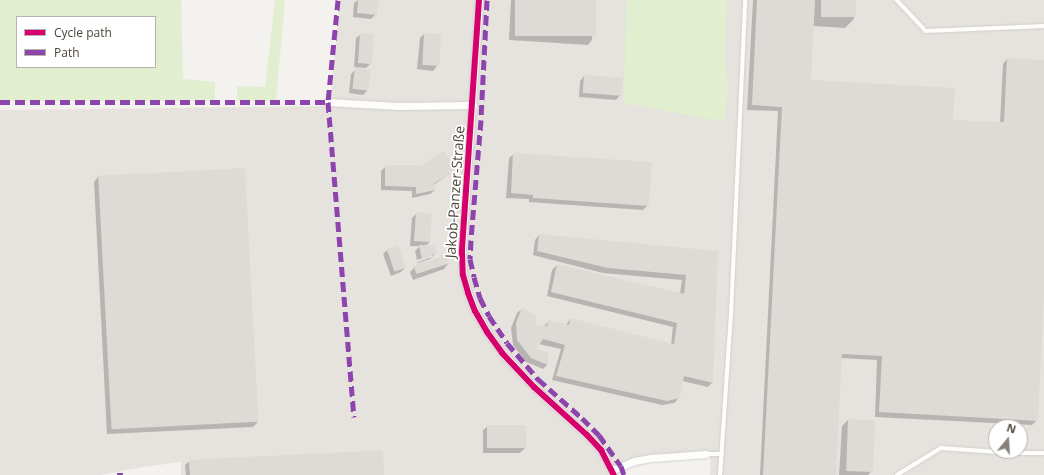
<!DOCTYPE html>
<html>
<head>
<meta charset="utf-8">
<style>
	body { margin:0 }
	#map { position:relative; width:1044px; height:475px; overflow:hidden; background:#f4f2ee; font-family:"Open Sans",sans-serif }
	div>[style] { position:absolute }
	.industrial>* { inset:0; background:#e6e2de }
	.green>* { inset:0; background:#e1eecf }
	.parking>* { inset:0; background:#e6e3df; transform-origin:0 0 }
	.shadow>* { inset:0; background:#0003 }
	.building>* { inset:0; background:#dedbd6; transform-origin:0 0 }
	.roads { filter:drop-shadow(0 0 1px #d2d0cb) drop-shadow(0 0 1px #d2d0cb) }
	.lane>* { height:3.5px; margin:-1.75px; padding:0 1.75px; transform-origin:1.75px; border-radius:1.75px; background:#fdfdfc }
	.street>* { height:7px; margin:-3.5px; padding:0 3.5px; transform-origin:3.5px; border-radius:3.5px; background:#fdfdfc }
	.quiet>* { height:5px; margin-top:-2.5px; transform-origin:0; background:repeating-linear-gradient(90deg,#8e44ad 0 10px,transparent 0 15px) }
	.cycleway>* { height:6px; margin:-3px; padding:0 3px; transform-origin:3px; border-radius:3px; background:#d6006c }
	span { translate:-50% -50%; white-space:nowrap; text-align:center; line-height:1.15; -webkit-text-stroke:3.5px #fff; paint-order:stroke }
	.street-label { font-size:14px; color:#4b4439 }
	.legend { position:absolute; left:16px; top:16px; width:140px; height:52px; box-sizing:border-box; background:#fff; border:1px solid #b7b4b0; margin:0; padding:5px 7px; list-style:none; font-size:12px; color:#4b4439 }
	.legend li { display:flex; align-items:center; gap:8px; height:20px }
	.legend b { width:20px; border:1px solid #b7b4b0 }
	.north { position:absolute; left:988px; top:419px; width:40px; height:40px; box-sizing:border-box; background:#fff; border:1px solid #b7b4b0; border-radius:50%; rotate:18deg; font-size:11px; font-weight:700; line-height:16px; text-align:center; color:#4b4439 }
	.north::after { content:''; display:block; margin:auto; width:14px; height:18px; background:#868178; clip-path:polygon(50% 0,100% 100%,50% 72%,0 100%) }
</style>
</head>
<body>
<div id="map">
	<div class="industrial">
		<div style="clip-path:polygon(evenodd,340px 0,1044px 0,1044px 475px,710px 475px,711px 454px,651px 458px,611px 470px,613px 475px,181px 475px,181px 462px,143px 467px,100px 475px,0 475px,0 110px,330px 106px,340px 0,996px 427px,1020px 427px,1020px 451px,996px 451px,996px 427px)"></div>
	</div>
	<div class="green">
		<div style="clip-path:polygon(evenodd,0 0,181px 0,183px 79px,215px 82px,215px 101px,0 101px,0 0,17px 17px,155px 17px,155px 67px,17px 67px,17px 17px)"></div>
		<div style="clip-path:polygon(275px 0,285px 0,276px 101px,237px 101px,237px 86px,265px 87px)"></div>
		<div style="clip-path:polygon(626px 0,727px 0,725px 59px,728px 90px,725px 122px,624px 103px)"></div>
	</div>
	<div class="parking">
		<div style="left:488px;top:130px;width:22px;height:76px;rotate:5deg"></div>
		<div style="clip-path:polygon(709px 401px,706px 440px,700px 444px,644px 448px,630px 451px,623px 450px,618px 447px,591px 414px,597px 408px)"></div>
	</div>
	<div class="shadow">
		<div style="clip-path:polygon(358px 0,370px 0,376px 14px,371px 19px,353px 17px,354px 3px)"></div>
		<div style="clip-path:polygon(511px 0,595px 0,592px 40px,588px 45px,509px 40px)"></div>
		<div style="clip-path:polygon(753px 0,855px 0,854px 19px,845px 28px,812px 26px,810px 81px,952px 120px,1000px 123px,1003px 64px,1007px 59px,1044px 61px,1044px 274px,1037px 420px,1032px 425px,875px 417px,877px 360px,841px 358px,835px 475px,760px 475px,778px 111px,747px 110px)"></div>
		<div style="clip-path:polygon(361px 34px,371px 63px,366px 68px,354px 67px,356px 38px)"></div>
		<div style="clip-path:polygon(424px 34px,437px 66px,433px 71px,417px 69px,420px 38px)"></div>
		<div style="clip-path:polygon(356px 69px,370px 71px,368px 90px,363px 95px,349px 93px,351px 74px)"></div>
		<div style="clip-path:polygon(584px 76px,620px 95px,616px 100px,579px 97px,580px 81px)"></div>
		<div style="clip-path:polygon(514px 154px,648px 205px,643px 210px,529px 202px,529px 199px,506px 198px,509px 158px)"></div>
		<div style="clip-path:polygon(386px 166px,421px 166px,455px 170px,432px 186px,435px 190px,430px 194px,412px 198px,412px 191px,381px 190px,381px 171px)"></div>
		<div style="clip-path:polygon(244px 169px,258px 422px,253px 427px,107px 434px,94px 182px,98px 177px)"></div>
		<div style="clip-path:polygon(416px 214px,430px 242px,425px 246px,435px 254px,430px 259px,418px 263px,417px 260px,418px 262px,432px 257px,432px 255px,417px 260px,415px 251px,420px 246px,410px 246px,412px 218px)"></div>
		<div style="clip-path:polygon(539px 235px,717px 252px,712px 383px,708px 387px,682px 381px,679px 398px,674px 403px,662px 405px,552px 380px,561px 349px,539px 344px,535px 349px,547px 354px,547px 365px,543px 369px,526px 362px,513px 345px,511px 328px,517px 313px,522px 309px,534px 325px,544px 326px,549px 321px,566px 325px,570px 319px,671px 345px,673px 327px,547px 296px,552px 270px,557px 265px,680px 294px,682px 280px,603px 273px,533px 255px,535px 240px)"></div>
		<div style="clip-path:polygon(388px 249px,405px 268px,401px 272px,391px 276px,383px 254px)"></div>
		<div style="clip-path:polygon(448px 264px,444px 269px,413px 280px,410px 272px,415px 267px)"></div>
		<div style="clip-path:polygon(848px 420px,871px 472px,868px 475px,839px 475px,842px 426px)"></div>
		<div style="clip-path:polygon(488px 426px,525px 448px,520px 453px,483px 453px,483px 430px)"></div>
		<div style="clip-path:polygon(190px 461px,383px 475px,186px 475px,185px 465px)"></div>
	</div>
	<div class="building">
		<div style="clip-path:polygon(358px 0,379px 0,377px 15px,357px 13px)"></div>
		<div style="left:515px;top:0;width:81px;height:36px"></div>
		<div style="clip-path:polygon(757px 0,815px 0,811px 80px,955px 88px,953px 120px,1004px 122px,1007px 58px,1044px 60px,1044px 294px,1038px 421px,879px 412px,882px 356px,842px 354px,836px 475px,763px 475px,782px 107px,752px 105px)"></div>
		<div style="left:821px;top:0;width:35px;height:17px"></div>
		<div style="left:360px;top:33px;width:14px;height:30px;rotate:4deg"></div>
		<div style="left:424px;top:33px;width:17px;height:32px;rotate:3deg"></div>
		<div style="left:355px;top:68px;width:16px;height:21px;rotate:7deg"></div>
		<div style="left:584px;top:75px;width:39px;height:18px;rotate:4deg"></div>
		<div style="clip-path:polygon(444px 151px,456px 170px,433px 184px,436px 190px,416px 194px,416px 187px,385px 186px,385px 165px,421px 165px)"></div>
		<div style="clip-path:polygon(513px 153px,652px 162px,649px 206px,533px 198px,533px 195px,511px 193px)"></div>
		<div style="left:245px;top:168px;width:254px;height:147px;rotate:87deg"></div>
		<div style="left:416px;top:212px;width:16px;height:29px;rotate:4deg"></div>
		<div style="clip-path:polygon(539px 234px,718px 251px,713px 383px,684px 376px,680px 398px,667px 401px,556px 376px,565px 345px,543px 339px,537px 349px,548px 353px,548px 365px,531px 358px,517px 340px,516px 323px,522px 307px,537px 317px,535px 324px,547px 326px,549px 320px,569px 325px,570px 318px,674px 344px,677px 323px,551px 292px,557px 264px,684px 294px,686px 275px,608px 268px,537px 251px)"></div>
		<div style="left:398px;top:245px;width:24px;height:12px;rotate:71deg"></div>
		<div style="clip-path:polygon(419px 245px,436px 245px,436px 254px,422px 259px)"></div>
		<div style="left:446px;top:255px;width:9px;height:34px;rotate:72deg"></div>
		<div style="left:848px;top:419px;width:27px;height:52px;rotate:2deg"></div>
		<div style="left:487px;top:425px;width:39px;height:23px"></div>
		<div style="clip-path:polygon(383px 450px,384px 475px,190px 475px,189px 460px)"></div>
	</div>
	<div class="roads">
		<div class="lane">
			<div style="left:897px;top:0;width:42px;rotate:46.9deg"></div>
			<div style="left:926px;top:31px;width:118px;rotate:-2.4deg"></div>
			<div style="left:706px;top:454px;width:16px"></div>
			<div style="left:720px;top:475px;width:161px;rotate:-86.1deg"></div>
			<div style="left:731px;top:314px;width:314px;rotate:-87.4deg"></div>
			<div style="left:897px;top:475px;width:52px;rotate:-31.5deg"></div>
			<div style="left:941px;top:448px;width:71px;rotate:4deg"></div>
			<div style="left:1012px;top:453px;width:32px"></div>
		</div>
		<div class="street">
			<div style="left:479px;top:0;width:253px;rotate:93.9deg"></div>
			<div style="left:462px;top:252px;width:23px;rotate:88deg"></div>
			<div style="left:463px;top:275px;width:19px;rotate:74deg"></div>
			<div style="left:468px;top:293px;width:19px;rotate:69deg"></div>
			<div style="left:475px;top:311px;width:24px;rotate:60deg"></div>
			<div style="left:487px;top:332px;width:26px;rotate:54deg"></div>
			<div style="left:502px;top:353px;width:47px;rotate:46.7deg"></div>
			<div style="left:534px;top:387px;width:72px;rotate:42.2deg"></div>
			<div style="left:587px;top:435px;width:21px;rotate:47deg"></div>
			<div style="left:601px;top:450px;width:28px;rotate:63deg"></div>
			<div style="left:328px;top:102px;width:70px;rotate:3.3deg"></div>
			<div style="left:398px;top:106px;width:75px;rotate:-0.8deg"></div>
			<div style="left:612px;top:470px;width:24px;rotate:-22deg"></div>
			<div style="left:634px;top:461px;width:17px;rotate:-10deg"></div>
			<div style="left:651px;top:458px;width:55px;rotate:-4.2deg"></div>
		</div>
	</div>
	<div class="quiet">
		<div style="left:338px;top:0;width:102px;rotate:95.6deg"></div>
		<div style="left:328px;top:102px;width:316px;rotate:85.3deg"></div>
		<div style="left:487px;top:0;width:120px;rotate:92.9deg"></div>
		<div style="left:481px;top:120px;width:120px;rotate:94.8deg"></div>
		<div style="left:471px;top:240px;width:19px;rotate:93deg"></div>
		<div style="left:470px;top:259px;width:18px;rotate:77deg"></div>
		<div style="left:474px;top:277px;width:22px;rotate:74deg"></div>
		<div style="left:480px;top:298px;width:20px;rotate:63deg"></div>
		<div style="left:489px;top:316px;width:32px;rotate:56deg"></div>
		<div style="left:507px;top:343px;width:48px;rotate:49.3deg"></div>
		<div style="left:538px;top:379px;width:59px;rotate:41.6deg"></div>
		<div style="left:582px;top:418px;width:24px;rotate:45deg"></div>
		<div style="left:599px;top:435px;width:38px;rotate:55deg"></div>
		<div style="left:621px;top:466px;width:9px;rotate:72deg"></div>
		<div style="left:0;top:102px;width:328px"></div>
		<div style="left:117px;top:475px;width:6px"></div>
	</div>
	<div class="cycleway">
		<div style="left:479px;top:0;width:253px;rotate:93.9deg"></div>
		<div style="left:462px;top:252px;width:23px;rotate:88deg"></div>
		<div style="left:463px;top:275px;width:19px;rotate:74deg"></div>
		<div style="left:468px;top:293px;width:19px;rotate:69deg"></div>
		<div style="left:475px;top:311px;width:24px;rotate:60deg"></div>
		<div style="left:487px;top:332px;width:26px;rotate:54deg"></div>
		<div style="left:502px;top:353px;width:47px;rotate:46.7deg"></div>
		<div style="left:534px;top:387px;width:72px;rotate:42.2deg"></div>
		<div style="left:587px;top:435px;width:21px;rotate:47deg"></div>
		<div style="left:601px;top:450px;width:28px;rotate:63deg"></div>
	</div>
	<div class="street-label">
		<span style="left:455px;top:192px;rotate:-86deg">Jakob-Panzer-Straße</span>
	</div>
	<ul class="legend">
	<li><b style="height:5px;background:#d6006c"></b>Cycle path</li>
	<li><b style="height:5px;background:#8e44ad"></b>Path</li>
	</ul>
	<div class="north">N</div>
</div>
</body>
</html>
